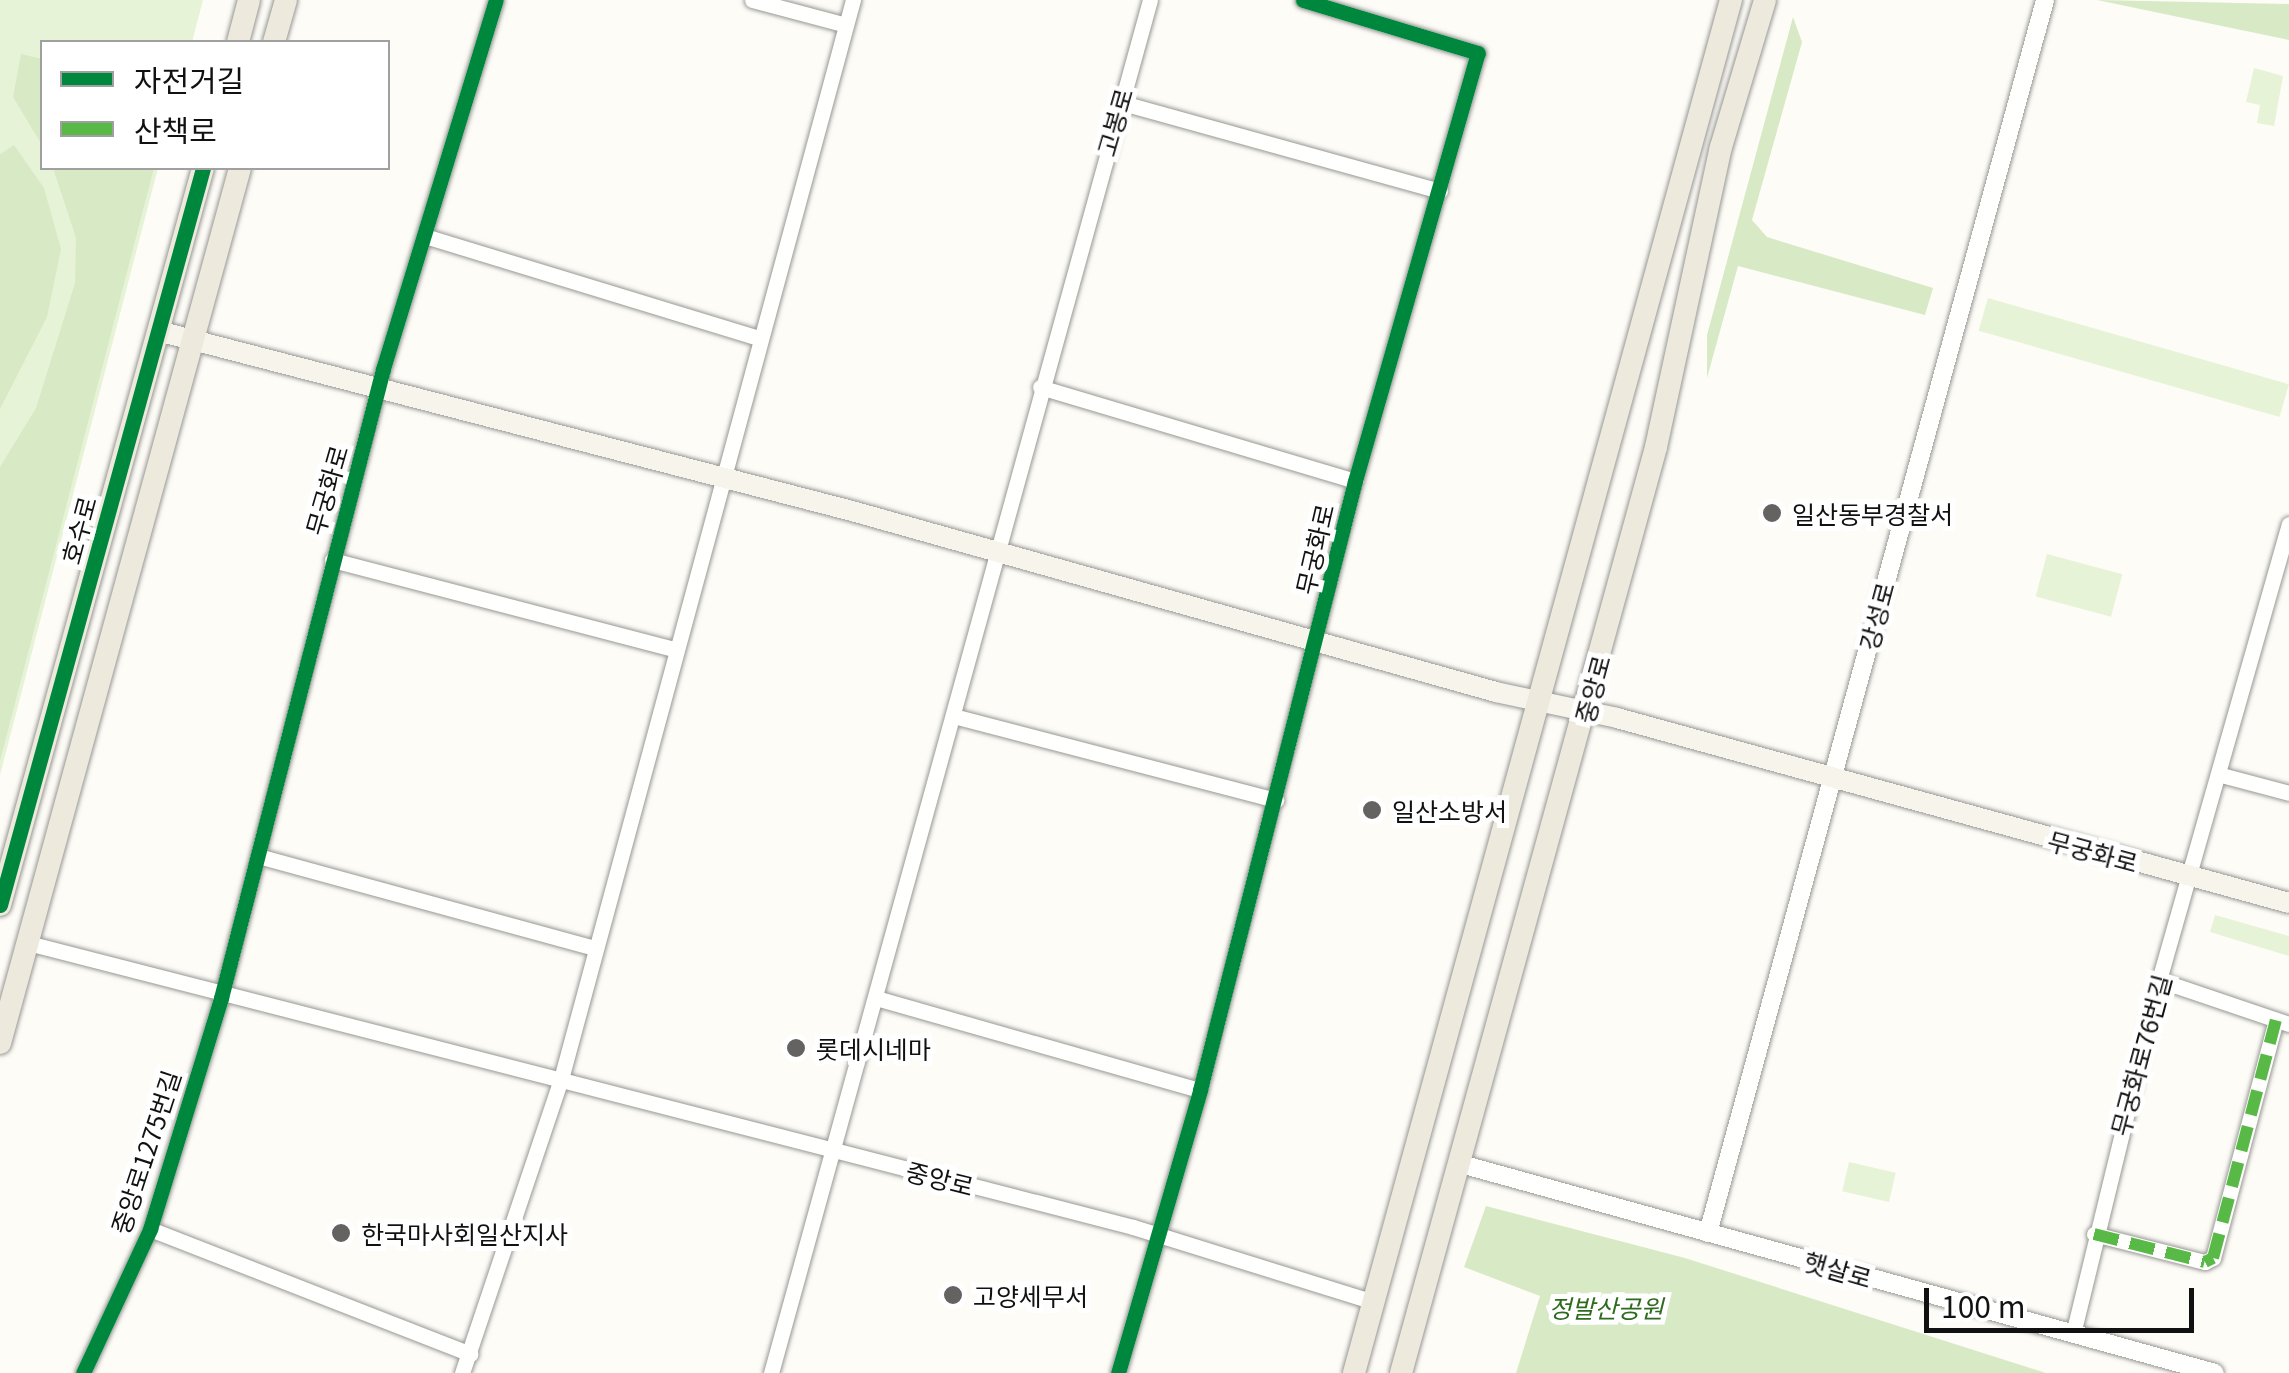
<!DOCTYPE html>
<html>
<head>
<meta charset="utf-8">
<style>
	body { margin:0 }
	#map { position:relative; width:2289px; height:1373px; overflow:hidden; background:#fdfcf7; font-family:Georgia,"Noto Sans KR",serif }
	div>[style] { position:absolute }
	.green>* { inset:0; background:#e7f3d7; transform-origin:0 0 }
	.forest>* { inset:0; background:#d8eac5 }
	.roads { filter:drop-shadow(0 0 2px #979795) drop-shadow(0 0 2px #979795) }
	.minor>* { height:15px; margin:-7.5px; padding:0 7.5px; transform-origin:7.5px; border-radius:7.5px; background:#fffffe }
	.tertiary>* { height:18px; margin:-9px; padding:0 9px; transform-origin:9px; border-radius:9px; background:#fffffe }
	.secondary>* { height:20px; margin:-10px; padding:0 10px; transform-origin:10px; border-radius:10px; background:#f6f4eb }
	.primary>* { height:22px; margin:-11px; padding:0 11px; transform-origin:11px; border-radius:11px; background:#ede9dc }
	.quiet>* { height:12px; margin-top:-6px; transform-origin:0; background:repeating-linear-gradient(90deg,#58b947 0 25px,transparent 0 37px) }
	.cycleway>* { height:15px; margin:-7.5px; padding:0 7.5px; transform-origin:7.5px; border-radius:7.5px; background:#00873e }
	.dots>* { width:28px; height:28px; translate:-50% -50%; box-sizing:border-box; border:5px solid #fff; border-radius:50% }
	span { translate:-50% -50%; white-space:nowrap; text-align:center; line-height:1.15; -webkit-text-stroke:10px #fff; paint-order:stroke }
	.street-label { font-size:25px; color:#111 }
	.poi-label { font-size:25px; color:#111 }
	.left { translate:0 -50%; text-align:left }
	.park-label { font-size:25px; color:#2f6b1f; font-style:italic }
	.legend { position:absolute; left:40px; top:40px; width:350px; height:130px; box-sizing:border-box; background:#fff; border:2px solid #a0a0a0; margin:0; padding:12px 18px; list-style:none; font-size:30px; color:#111 }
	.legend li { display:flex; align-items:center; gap:20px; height:50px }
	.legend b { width:50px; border:2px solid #a0a0a0 }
	.scale { position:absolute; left:1924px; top:1288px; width:270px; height:45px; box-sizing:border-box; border:5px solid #111; border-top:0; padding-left:12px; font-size:30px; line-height:35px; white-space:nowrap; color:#111; -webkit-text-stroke:8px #fff; paint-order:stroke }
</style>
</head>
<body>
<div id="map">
	<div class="green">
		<div style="clip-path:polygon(0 0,203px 0,192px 42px,42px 42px,42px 168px,158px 168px,0 775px)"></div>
		<div style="clip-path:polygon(2254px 68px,2283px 76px,2274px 126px,2257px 123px,2260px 105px,2246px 102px)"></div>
		<div style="left:1988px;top:298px;width:313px;height:34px;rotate:16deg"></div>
		<div style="left:2047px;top:554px;width:78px;height:44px;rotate:15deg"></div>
		<div style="clip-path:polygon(2215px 915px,2289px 936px,2289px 956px,2210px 932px)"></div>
		<div style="left:1849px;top:1162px;width:48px;height:30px;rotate:13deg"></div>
	</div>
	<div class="forest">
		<div style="clip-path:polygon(2097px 0,2289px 4px,2289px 40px)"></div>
		<div style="clip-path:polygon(1793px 17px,1802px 42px,1752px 220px,1767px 237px,1933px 288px,1925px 315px,1738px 266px,1707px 378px,1707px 335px)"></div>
		<div style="clip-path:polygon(21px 54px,42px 59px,42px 145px,13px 97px)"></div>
		<div style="clip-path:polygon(14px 145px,44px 188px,61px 249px,47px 317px,0 409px,0 154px)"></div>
		<div style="clip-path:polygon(53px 168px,154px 168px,0 761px,0 467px,36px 408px,75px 283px,76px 238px)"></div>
		<div style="clip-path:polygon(1486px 1206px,1685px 1258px,2046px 1373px,1516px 1373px,1540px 1296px,1464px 1267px)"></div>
	</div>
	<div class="roads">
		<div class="minor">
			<div style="left:752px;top:0;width:97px;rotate:14.9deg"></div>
			<div style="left:1119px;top:102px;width:333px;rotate:15.5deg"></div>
			<div style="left:425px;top:236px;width:349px;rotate:17deg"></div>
			<div style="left:1040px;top:387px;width:329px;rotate:16.6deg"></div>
			<div style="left:332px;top:560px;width:353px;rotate:14.6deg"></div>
			<div style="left:953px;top:716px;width:334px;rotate:14.6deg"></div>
			<div style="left:2221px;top:775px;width:70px;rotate:14.8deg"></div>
			<div style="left:258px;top:856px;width:348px;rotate:15.3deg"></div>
			<div style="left:28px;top:943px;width:1141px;rotate:14.41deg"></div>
			<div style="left:1133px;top:1227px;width:252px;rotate:17.3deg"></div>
			<div style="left:2159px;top:980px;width:137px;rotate:18.7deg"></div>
			<div style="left:876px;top:998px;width:337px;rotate:15.9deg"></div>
			<div style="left:150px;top:1229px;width:344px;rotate:21.3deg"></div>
			<div style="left:2094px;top:1234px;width:114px;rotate:14.2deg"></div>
			<div style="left:2205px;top:1262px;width:9px;rotate:-27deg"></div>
			<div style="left:2213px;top:1258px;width:246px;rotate:-75.2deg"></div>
			<div style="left:2073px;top:1334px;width:364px;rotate:-76.3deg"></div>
			<div style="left:2159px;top:980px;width:474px;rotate:-74.1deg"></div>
			<div style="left:83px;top:1373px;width:159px;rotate:-65deg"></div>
			<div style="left:150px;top:1229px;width:242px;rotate:-72.9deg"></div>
			<div style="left:221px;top:998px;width:650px;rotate:-75.56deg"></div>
			<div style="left:383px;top:369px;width:386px;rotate:-73deg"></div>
			<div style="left:462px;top:1373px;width:310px;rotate:-71.4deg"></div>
			<div style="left:561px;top:1079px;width:1118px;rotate:-74.86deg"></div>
			<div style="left:771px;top:1373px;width:1424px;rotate:-74.57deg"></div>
			<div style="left:1118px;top:1373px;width:295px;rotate:-73.8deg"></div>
			<div style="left:1200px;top:1090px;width:628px;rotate:-75.72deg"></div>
			<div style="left:1355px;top:481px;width:445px;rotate:-74deg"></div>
			<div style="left:1478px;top:53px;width:183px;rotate:-163.2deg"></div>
		</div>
		<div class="tertiary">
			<div style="left:1461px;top:1164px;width:782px;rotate:15.49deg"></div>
			<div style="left:1708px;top:1233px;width:1278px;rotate:-74.71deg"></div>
		</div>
		<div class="secondary">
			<div style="left:158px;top:331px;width:717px;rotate:14.54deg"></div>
			<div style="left:852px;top:511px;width:669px;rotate:15.7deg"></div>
			<div style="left:1496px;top:692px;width:124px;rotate:12.1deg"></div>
			<div style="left:1617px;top:718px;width:697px;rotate:15.39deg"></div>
		</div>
		<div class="primary">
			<div style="left:238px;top:42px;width:43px;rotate:-75.3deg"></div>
			<div style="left:274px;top:42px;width:44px;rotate:-74.1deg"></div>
			<div style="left:0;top:905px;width:764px;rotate:-74.6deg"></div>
			<div style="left:0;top:1043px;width:907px;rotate:-74.66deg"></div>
			<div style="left:1354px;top:1373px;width:1424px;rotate:-74.65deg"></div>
			<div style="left:1401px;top:1373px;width:960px;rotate:-74.6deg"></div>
			<div style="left:1656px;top:447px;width:307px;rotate:-77.8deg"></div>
			<div style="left:1721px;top:147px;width:153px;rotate:-73.3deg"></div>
		</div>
	</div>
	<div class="quiet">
		<div style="left:2094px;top:1234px;width:114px;rotate:14.2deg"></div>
		<div style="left:2205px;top:1262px;width:9px;rotate:-27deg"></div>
		<div style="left:2213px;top:1258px;width:246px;rotate:-75.2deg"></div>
	</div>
	<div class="cycleway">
		<div style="left:0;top:905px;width:764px;rotate:-74.6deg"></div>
		<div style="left:83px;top:1373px;width:159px;rotate:-65deg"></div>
		<div style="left:150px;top:1229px;width:242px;rotate:-72.9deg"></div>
		<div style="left:221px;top:998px;width:650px;rotate:-75.56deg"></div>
		<div style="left:383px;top:369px;width:386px;rotate:-73deg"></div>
		<div style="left:1118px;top:1373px;width:295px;rotate:-73.8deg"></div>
		<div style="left:1200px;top:1090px;width:628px;rotate:-75.72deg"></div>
		<div style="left:1355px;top:481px;width:445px;rotate:-74deg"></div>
		<div style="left:1478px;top:53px;width:183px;rotate:-163.2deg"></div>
	</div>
	<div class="dots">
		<div style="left:1772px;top:513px;background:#646362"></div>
		<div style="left:1372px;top:810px;background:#646362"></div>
		<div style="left:796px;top:1048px;background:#646362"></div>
		<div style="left:341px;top:1233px;background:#646362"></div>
		<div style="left:953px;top:1295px;background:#646362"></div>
	</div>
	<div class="street-label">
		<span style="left:1114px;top:122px;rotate:-74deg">고봉로</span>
		<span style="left:326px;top:490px;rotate:-74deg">무궁화로</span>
		<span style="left:78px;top:530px;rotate:-75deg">호수로</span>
		<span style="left:1314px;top:549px;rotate:-77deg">무궁화로</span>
		<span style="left:1876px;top:616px;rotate:-75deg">강성로</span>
		<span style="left:1592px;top:689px;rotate:-75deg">중앙로</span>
		<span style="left:2093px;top:851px;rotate:15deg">무궁화로</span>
		<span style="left:2140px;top:1055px;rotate:-75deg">무궁화로76번길</span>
		<span style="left:145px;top:1152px;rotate:-72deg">중앙로1275번길</span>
		<span style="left:940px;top:1178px;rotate:14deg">중앙로</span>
		<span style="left:1838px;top:1269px;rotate:16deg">햇살로</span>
	</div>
	<div class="poi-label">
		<span class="left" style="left:1792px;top:513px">일산동부경찰서</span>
		<span class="left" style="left:1392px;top:810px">일산소방서</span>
		<span class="left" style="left:816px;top:1048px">롯데시네마</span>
		<span class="left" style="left:361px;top:1233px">한국마사회일산지사</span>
		<span class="left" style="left:973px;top:1295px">고양세무서</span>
	</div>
	<div class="park-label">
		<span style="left:1606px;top:1307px">정발산공원</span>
	</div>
	<ul class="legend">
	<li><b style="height:12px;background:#00873e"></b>자전거길</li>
	<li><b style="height:12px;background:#58b947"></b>산책로</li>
	</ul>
	<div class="scale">100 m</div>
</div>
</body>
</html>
